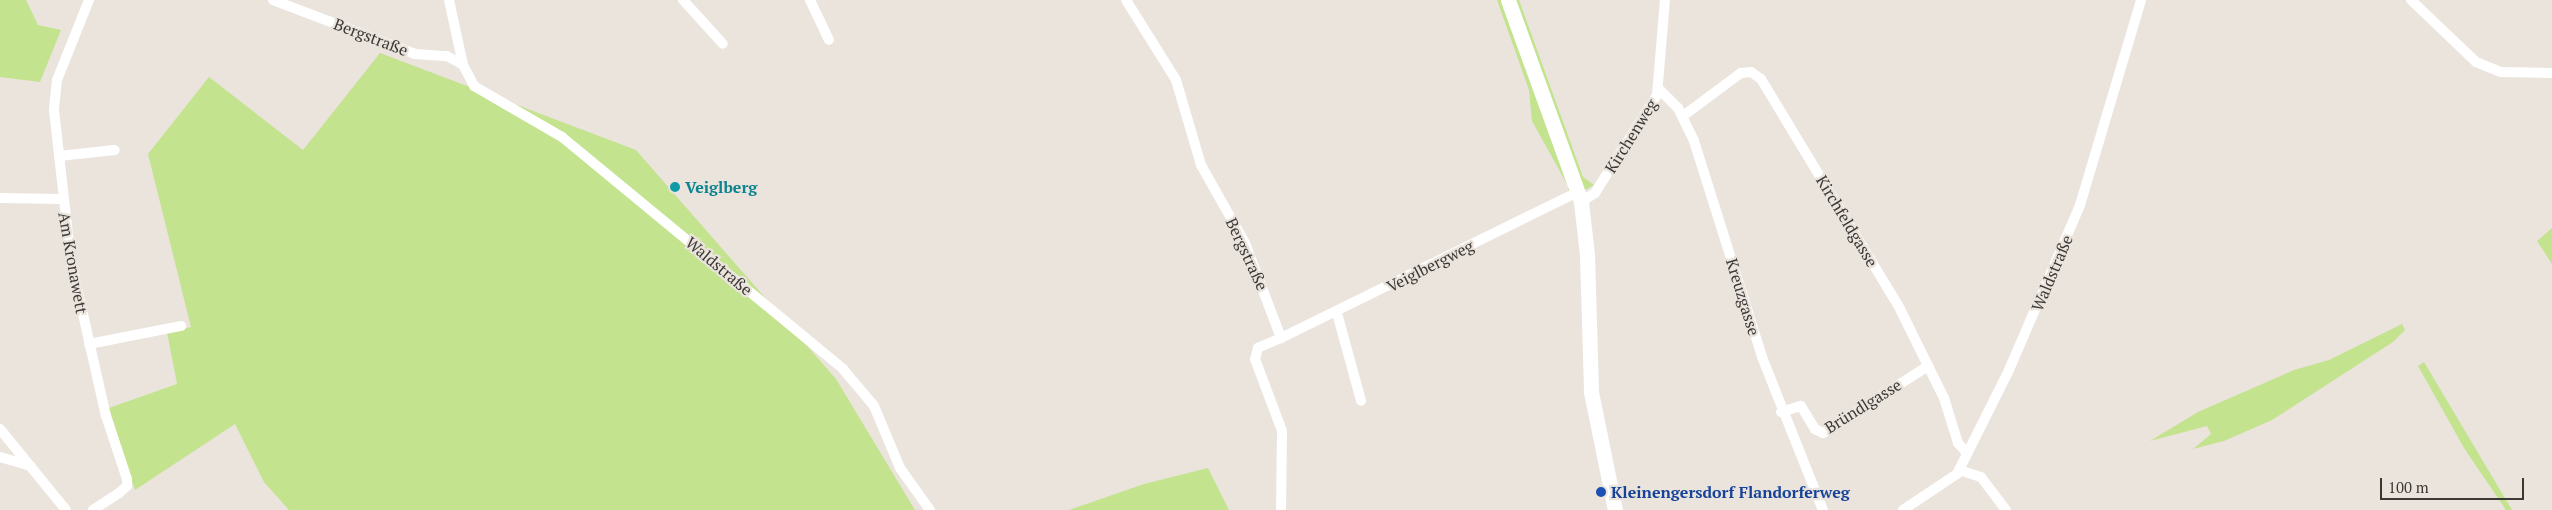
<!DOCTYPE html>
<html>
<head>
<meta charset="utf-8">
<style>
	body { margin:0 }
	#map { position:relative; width:2552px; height:510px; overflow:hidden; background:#eae4dd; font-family:"PT Serif",serif }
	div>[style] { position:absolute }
	.green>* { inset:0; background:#c3e38e }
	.street>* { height:10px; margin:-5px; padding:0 5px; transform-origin:5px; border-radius:5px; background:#fff }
	.secondary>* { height:15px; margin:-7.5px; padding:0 7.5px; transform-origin:7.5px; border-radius:7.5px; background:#fff }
	.dots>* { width:14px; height:14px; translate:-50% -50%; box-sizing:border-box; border:2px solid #eae4dd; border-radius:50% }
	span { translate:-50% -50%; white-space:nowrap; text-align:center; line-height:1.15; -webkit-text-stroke:4.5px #eae4dd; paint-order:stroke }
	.street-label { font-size:16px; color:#3b3836 }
	.culture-label { font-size:16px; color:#0d838f; font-weight:700 }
	.left { translate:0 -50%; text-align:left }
	.transit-label { font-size:16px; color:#164399; font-weight:700 }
	.scale { position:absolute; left:2380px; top:478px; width:144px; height:22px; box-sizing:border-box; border:2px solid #3b3836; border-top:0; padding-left:6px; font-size:15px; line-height:18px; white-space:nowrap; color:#3b3836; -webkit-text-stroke:4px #eae4dd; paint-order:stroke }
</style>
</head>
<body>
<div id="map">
	<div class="green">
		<div style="clip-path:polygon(0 0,26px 0,38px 25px,61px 30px,40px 82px,0 77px)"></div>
		<div style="clip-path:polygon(1497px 0,1519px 0,1583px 177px,1594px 185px,1569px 199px,1568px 186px,1532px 121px,1529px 90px)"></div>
		<div style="clip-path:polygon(380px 53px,636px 150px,836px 379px,915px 510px,289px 510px,264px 482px,235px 424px,135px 490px,109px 408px,177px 384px,167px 332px,191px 327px,148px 154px,209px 77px,303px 150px)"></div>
		<div style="clip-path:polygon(2552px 228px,2552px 264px,2537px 241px)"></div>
		<div style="clip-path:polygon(2402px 324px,2405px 330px,2393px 342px,2272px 420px,2224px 441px,2193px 449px,2211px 434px,2207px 426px,2150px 441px,2198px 412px,2294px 370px,2329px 360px)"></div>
		<div style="clip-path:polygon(2424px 362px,2512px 510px,2506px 510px,2464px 448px,2418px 366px)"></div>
		<div style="clip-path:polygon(1208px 468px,1229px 510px,1069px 510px,1144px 484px)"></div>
	</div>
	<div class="street">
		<div style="left:89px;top:0;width:86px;rotate:111.8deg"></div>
		<div style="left:57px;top:80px;width:30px;rotate:96deg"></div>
		<div style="left:54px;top:110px;width:152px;rotate:83.6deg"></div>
		<div style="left:71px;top:261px;width:159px;rotate:77.3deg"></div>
		<div style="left:106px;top:416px;width:66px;rotate:71.6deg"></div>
		<div style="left:127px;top:479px;width:7px;rotate:90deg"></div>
		<div style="left:127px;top:486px;width:11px;rotate:139deg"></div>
		<div style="left:119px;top:493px;width:31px;rotate:147deg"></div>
		<div style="left:273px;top:0;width:152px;rotate:20.8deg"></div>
		<div style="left:415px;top:54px;width:32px;rotate:4deg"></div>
		<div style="left:447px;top:56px;width:18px;rotate:29deg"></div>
		<div style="left:449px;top:0;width:66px;rotate:77.8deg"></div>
		<div style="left:463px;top:65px;width:24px;rotate:62deg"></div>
		<div style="left:474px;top:86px;width:102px;rotate:30.1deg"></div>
		<div style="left:562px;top:137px;width:364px;rotate:39.5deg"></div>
		<div style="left:843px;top:369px;width:48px;rotate:50deg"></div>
		<div style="left:874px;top:406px;width:67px;rotate:67.2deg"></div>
		<div style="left:900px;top:468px;width:52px;rotate:54.5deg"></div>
		<div style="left:683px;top:0;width:59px;rotate:47.7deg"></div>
		<div style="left:810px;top:0;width:44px;rotate:64.6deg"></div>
		<div style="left:1126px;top:0;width:94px;rotate:58deg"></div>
		<div style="left:1176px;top:80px;width:89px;rotate:73.6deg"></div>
		<div style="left:1201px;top:165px;width:90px;rotate:60.6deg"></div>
		<div style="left:1245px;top:243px;width:102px;rotate:69.2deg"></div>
		<div style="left:1281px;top:338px;width:25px;rotate:157deg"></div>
		<div style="left:1258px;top:348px;width:11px;rotate:105deg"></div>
		<div style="left:1255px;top:359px;width:77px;rotate:69.4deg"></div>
		<div style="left:1282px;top:431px;width:79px;rotate:90.7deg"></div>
		<div style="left:2411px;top:0;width:90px;rotate:43.6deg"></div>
		<div style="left:2476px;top:62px;width:27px;rotate:22deg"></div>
		<div style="left:2501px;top:72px;width:51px;rotate:1.1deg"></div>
		<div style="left:1659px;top:89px;width:27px;rotate:45deg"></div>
		<div style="left:1678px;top:108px;width:37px;rotate:64deg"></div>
		<div style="left:1694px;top:141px;width:226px;rotate:72.5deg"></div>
		<div style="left:1762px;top:357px;width:165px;rotate:68.3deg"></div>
		<div style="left:1683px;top:116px;width:72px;rotate:-36.6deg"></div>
		<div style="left:1741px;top:73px;width:10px;rotate:-6deg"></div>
		<div style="left:1751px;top:72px;width:12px;rotate:35deg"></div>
		<div style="left:1761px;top:79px;width:264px;rotate:58.8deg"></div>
		<div style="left:1898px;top:305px;width:104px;rotate:63.7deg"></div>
		<div style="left:1944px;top:398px;width:47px;rotate:72.7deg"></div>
		<div style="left:1958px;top:443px;width:12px;rotate:48deg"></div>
		<div style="left:59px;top:156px;width:56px;rotate:-6.1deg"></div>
		<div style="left:0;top:198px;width:62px;rotate:0.9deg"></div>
		<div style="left:1581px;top:202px;width:17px;rotate:-33deg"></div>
		<div style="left:1595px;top:193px;width:116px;rotate:-57.7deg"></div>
		<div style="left:1657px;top:95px;width:95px;rotate:-85.2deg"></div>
		<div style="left:1337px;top:313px;width:91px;rotate:74.7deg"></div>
		<div style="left:1281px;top:338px;width:331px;rotate:-26.2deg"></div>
		<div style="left:89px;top:344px;width:94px;rotate:-11.1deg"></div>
		<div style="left:1781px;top:412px;width:21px;rotate:-17deg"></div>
		<div style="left:1801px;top:406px;width:27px;rotate:59deg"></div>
		<div style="left:1815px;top:429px;width:9px;rotate:27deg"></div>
		<div style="left:1823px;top:433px;width:125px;rotate:-32.5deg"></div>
		<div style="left:0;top:429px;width:104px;rotate:50.8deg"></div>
		<div style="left:0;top:457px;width:32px;rotate:16deg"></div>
		<div style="left:1959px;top:470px;width:23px;rotate:18deg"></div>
		<div style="left:1981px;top:477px;width:41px;rotate:52.9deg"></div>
		<div style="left:1903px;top:510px;width:65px;rotate:-33.7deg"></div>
		<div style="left:1957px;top:474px;width:116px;rotate:-63.4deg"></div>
		<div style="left:2009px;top:370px;width:180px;rotate:-66.7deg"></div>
		<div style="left:2080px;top:205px;width:214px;rotate:-73.4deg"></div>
	</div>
	<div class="secondary">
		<div style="left:1508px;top:0;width:215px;rotate:70.1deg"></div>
		<div style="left:1581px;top:202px;width:53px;rotate:83.5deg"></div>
		<div style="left:1587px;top:255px;width:137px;rotate:88.3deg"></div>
		<div style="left:1591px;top:392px;width:120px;rotate:78.5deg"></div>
	</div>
	<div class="dots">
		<div style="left:675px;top:187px;background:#0f9aa8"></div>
		<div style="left:1601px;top:492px;background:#1a4fb4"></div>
	</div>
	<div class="street-label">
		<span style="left:371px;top:37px;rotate:21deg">Bergstraße</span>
		<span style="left:1631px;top:136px;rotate:-58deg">Kirchenweg</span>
		<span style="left:1847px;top:221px;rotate:59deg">Kirchfeldgasse</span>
		<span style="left:1247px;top:254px;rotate:65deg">Bergstraße</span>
		<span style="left:73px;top:263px;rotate:80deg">Am Kronawett</span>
		<span style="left:719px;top:266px;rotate:40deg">Waldstraße</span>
		<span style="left:1430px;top:266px;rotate:-27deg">Veiglbergweg</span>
		<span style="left:2052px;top:273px;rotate:-67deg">Waldstraße</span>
		<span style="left:1743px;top:297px;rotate:73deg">Kreuzgasse</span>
		<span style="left:1863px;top:406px;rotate:-32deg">Bründlgasse</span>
	</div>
	<div class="culture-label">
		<span class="left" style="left:685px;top:187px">Veiglberg</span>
	</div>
	<div class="transit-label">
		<span class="left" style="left:1611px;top:492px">Kleinengersdorf Flandorferweg</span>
	</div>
	<div class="scale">100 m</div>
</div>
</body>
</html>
